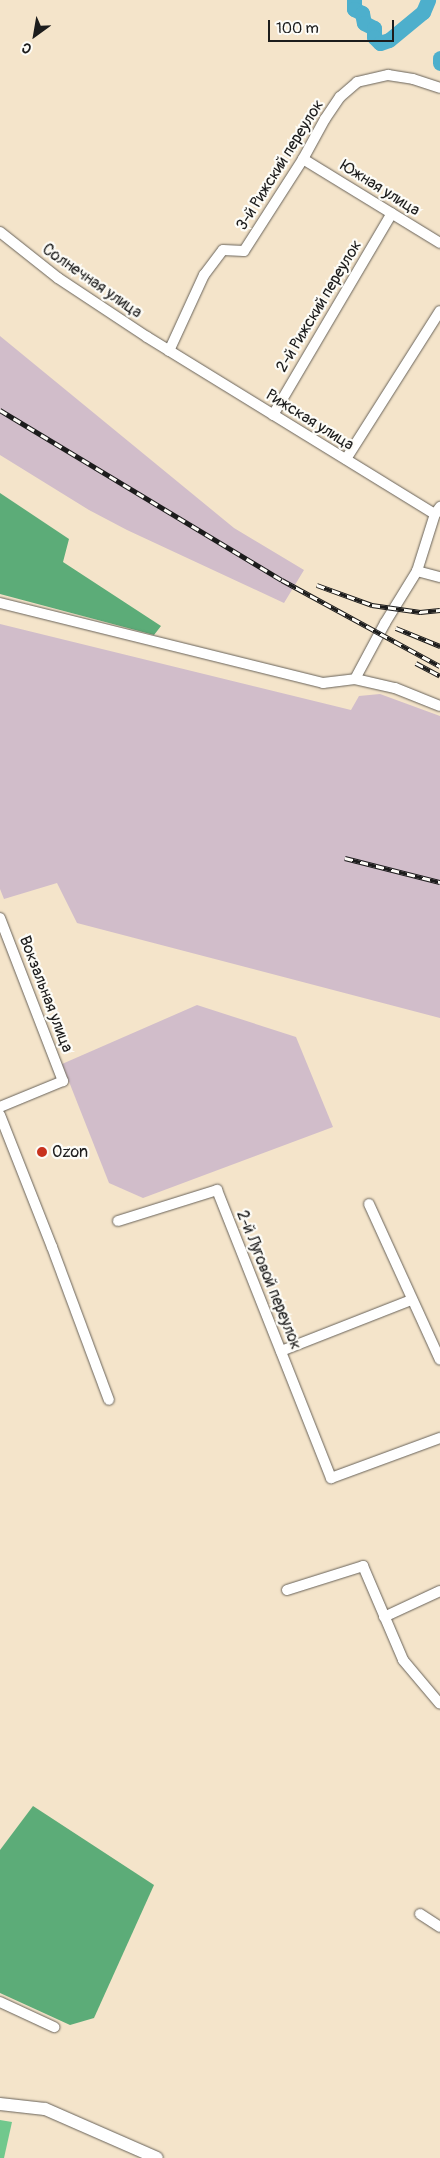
<!DOCTYPE html>
<html>
<head>
<meta charset="utf-8">
<style>
	body { margin:0 }
	#map { position:relative; width:440px; height:2158px; overflow:hidden; background:#f4e4ca; font-family:Pangolin,sans-serif }
	div>[style] { position:absolute }
	.industrial>* { inset:0; background:#d1bdca }
	.green>* { inset:0; background:#71c88d }
	.forest>* { inset:0; background:#5cac78 }
	.river>* { height:15px; margin:-7.5px; padding:0 7.5px; transform-origin:7.5px; border-radius:7.5px; background:#4dafcc }
	.roads { filter:drop-shadow(0 0 1px #686259) drop-shadow(0 0 1px #686259) }
	.minor>* { height:10px; margin:-5px; padding:0 5px; transform-origin:5px; border-radius:5px; background:#fff }
	.major>* { height:12px; margin:-6px; padding:0 6px; transform-origin:6px; border-radius:6px; background:#fff }
	.rail>* { height:4.5px; margin-top:-2.25px; transform-origin:0; background:repeating-linear-gradient(90deg,#fdfcf7 0 8px,#1c1c1c 0 16px); box-sizing:border-box; border-block:1px solid #1c1c1c }
	.dots>* { width:14px; height:14px; translate:-50% -50%; box-sizing:border-box; border:2px solid #fdfcf7; border-radius:50% }
	span { translate:-50% -50%; white-space:nowrap; text-align:center; line-height:1.15; -webkit-text-stroke:4.5px #fdfcf7; paint-order:stroke }
	.street-label { font-size:16px; color:#1c1c1c }
	.poi-label { font-size:16px; color:#1c1c1c }
	.left { translate:0 -50%; text-align:left }
	.north { position:absolute; left:10px; top:10px; width:50px; height:50px; -webkit-text-stroke:4px #fdfcf7; paint-order:stroke; rotate:212deg; font-size:14px; font-weight:700; line-height:20px; text-align:center; color:#1c1c1c }
	.north::after { content:''; display:block; margin:auto; width:18px; height:22px; background:#1c1c1c; clip-path:polygon(50% 0,100% 100%,50% 72%,0 100%) }
	.scale { position:absolute; left:268px; top:20px; width:126px; height:22px; box-sizing:border-box; border:2px solid #1c1c1c; border-top:0; padding-left:6px; font-size:15px; line-height:18px; white-space:nowrap; color:#1c1c1c; -webkit-text-stroke:4px #fdfcf7; paint-order:stroke }
</style>
</head>
<body>
<div id="map">
	<div class="industrial">
		<div style="clip-path:polygon(0 336px,234px 528px,304px 570px,284px 603px,127px 530px,89px 510px,0 455px)"></div>
		<div style="clip-path:polygon(0 624px,351px 710px,359px 696px,380px 694px,440px 716px,440px 1018px,77px 923px,57px 883px,4px 899px,0 889px)"></div>
		<div style="clip-path:polygon(197px 1005px,296px 1037px,333px 1127px,143px 1198px,109px 1183px,62px 1064px)"></div>
	</div>
	<div class="green">
		<div style="clip-path:polygon(0 2120px,12px 2122px,4px 2158px,0 2158px)"></div>
	</div>
	<div class="forest">
		<div style="clip-path:polygon(0 493px,69px 539px,63px 562px,161px 626px,154px 635px,0 594px)"></div>
		<div style="clip-path:polygon(33px 1806px,154px 1885px,94px 2018px,70px 2025px,0 1993px,0 1850px)"></div>
	</div>
	<div class="river">
		<div style="left:354px;top:0;width:9px;rotate:90deg"></div>
		<div style="left:354px;top:9px;width:9px;rotate:27deg"></div>
		<div style="left:362px;top:13px;width:10px;rotate:79deg"></div>
		<div style="left:364px;top:23px;width:11px;rotate:27deg"></div>
		<div style="left:374px;top:28px;width:9px;rotate:90deg"></div>
		<div style="left:374px;top:37px;width:8px;rotate:45deg"></div>
		<div style="left:380px;top:43px;width:9px;rotate:-18deg"></div>
		<div style="left:389px;top:40px;width:44px;rotate:-39.5deg"></div>
		<div style="left:423px;top:12px;width:13px;rotate:-67deg"></div>
		<div style="left:440px;top:58px;width:5px;rotate:90deg"></div>
	</div>
	<div class="roads">
		<div class="minor">
			<div style="left:303px;top:159px;width:161px;rotate:31.5deg"></div>
			<div style="left:0;top:232px;width:74px;rotate:38.4deg"></div>
			<div style="left:58px;top:278px;width:107px;rotate:33.5deg"></div>
			<div style="left:147px;top:337px;width:338px;rotate:31.6deg"></div>
			<div style="left:169px;top:351px;width:84px;rotate:-65.3deg"></div>
			<div style="left:204px;top:275px;width:31px;rotate:-53deg"></div>
			<div style="left:223px;top:250px;width:21px;rotate:3deg"></div>
			<div style="left:244px;top:251px;width:109px;rotate:-57.3deg"></div>
			<div style="left:303px;top:159px;width:46px;rotate:-61.2deg"></div>
			<div style="left:325px;top:119px;width:27px;rotate:-56deg"></div>
			<div style="left:340px;top:97px;width:23px;rotate:-41deg"></div>
			<div style="left:357px;top:82px;width:32px;rotate:-13deg"></div>
			<div style="left:388px;top:75px;width:25px;rotate:9deg"></div>
			<div style="left:413px;top:79px;width:28px;rotate:18deg"></div>
			<div style="left:273px;top:415px;width:234px;rotate:-59.5deg"></div>
			<div style="left:346px;top:459px;width:175px;rotate:-57.6deg"></div>
			<div style="left:417px;top:571px;width:24px;rotate:15deg"></div>
			<div style="left:0;top:603px;width:333px;rotate:13.9deg"></div>
			<div style="left:323px;top:683px;width:32px;rotate:-7deg"></div>
			<div style="left:355px;top:679px;width:41px;rotate:12.7deg"></div>
			<div style="left:395px;top:688px;width:48px;rotate:21.8deg"></div>
			<div style="left:355px;top:679px;width:64px;rotate:-61.8deg"></div>
			<div style="left:385px;top:623px;width:61px;rotate:-58.4deg"></div>
			<div style="left:417px;top:571px;width:60px;rotate:-72.5deg"></div>
			<div style="left:435px;top:514px;width:9px;rotate:-54deg"></div>
			<div style="left:0;top:918px;width:175px;rotate:68.9deg"></div>
			<div style="left:63px;top:1081px;width:68px;rotate:157.6deg"></div>
			<div style="left:0;top:1115px;width:142px;rotate:68.5deg"></div>
			<div style="left:52px;top:1247px;width:163px;rotate:69.6deg"></div>
			<div style="left:369px;top:1204px;width:171px;rotate:65.5deg"></div>
			<div style="left:118px;top:1221px;width:104px;rotate:-17.4deg"></div>
			<div style="left:217px;top:1190px;width:310px;rotate:68.4deg"></div>
			<div style="left:331px;top:1478px;width:116px;rotate:-20.2deg"></div>
			<div style="left:281px;top:1351px;width:140px;rotate:-21.4deg"></div>
			<div style="left:287px;top:1590px;width:80px;rotate:-17.5deg"></div>
			<div style="left:363px;top:1566px;width:102px;rotate:66.9deg"></div>
			<div style="left:403px;top:1660px;width:57px;rotate:49.9deg"></div>
			<div style="left:384px;top:1617px;width:62px;rotate:-24.9deg"></div>
			<div style="left:420px;top:1914px;width:24px;rotate:33deg"></div>
			<div style="left:0;top:2002px;width:60px;rotate:24.8deg"></div>
		</div>
		<div class="major">
			<div style="left:0;top:2104px;width:45px;rotate:6.3deg"></div>
			<div style="left:45px;top:2109px;width:122px;rotate:23.6deg"></div>
		</div>
	</div>
	<div class="rail">
		<div style="left:0;top:410px;width:329px;rotate:31.1deg"></div>
		<div style="left:282px;top:580px;width:180px;rotate:28.6deg"></div>
		<div style="left:317px;top:585px;width:59px;rotate:20deg"></div>
		<div style="left:372px;top:605px;width:49px;rotate:8.3deg"></div>
		<div style="left:420px;top:612px;width:20px;rotate:-6deg"></div>
		<div style="left:396px;top:628px;width:48px;rotate:22.2deg"></div>
		<div style="left:416px;top:663px;width:27px;rotate:28deg"></div>
		<div style="left:345px;top:858px;width:98px;rotate:14.2deg"></div>
	</div>
	<div class="dots">
		<div style="left:42px;top:1152px;background:#c8321e"></div>
	</div>
	<div class="street-label">
		<span style="left:280px;top:165px;rotate:-58deg">3-й Рижский переулок</span>
		<span style="left:380px;top:188px;rotate:32deg">Южная улица</span>
		<span style="left:92px;top:281px;rotate:35deg">Солнечная улица</span>
		<span style="left:319px;top:306px;rotate:-59deg">2-й Рижский переулок</span>
		<span style="left:310px;top:420px;rotate:32deg">Рижская улица</span>
		<span style="left:46px;top:994px;rotate:69deg">Вокзальная улица</span>
		<span style="left:269px;top:1280px;rotate:68deg">2-й Луговой переулок</span>
	</div>
	<div class="poi-label">
		<span class="left" style="left:52px;top:1152px">Ozon</span>
	</div>
	<div class="north">С</div>
	<div class="scale">100 m</div>
</div>
</body>
</html>
